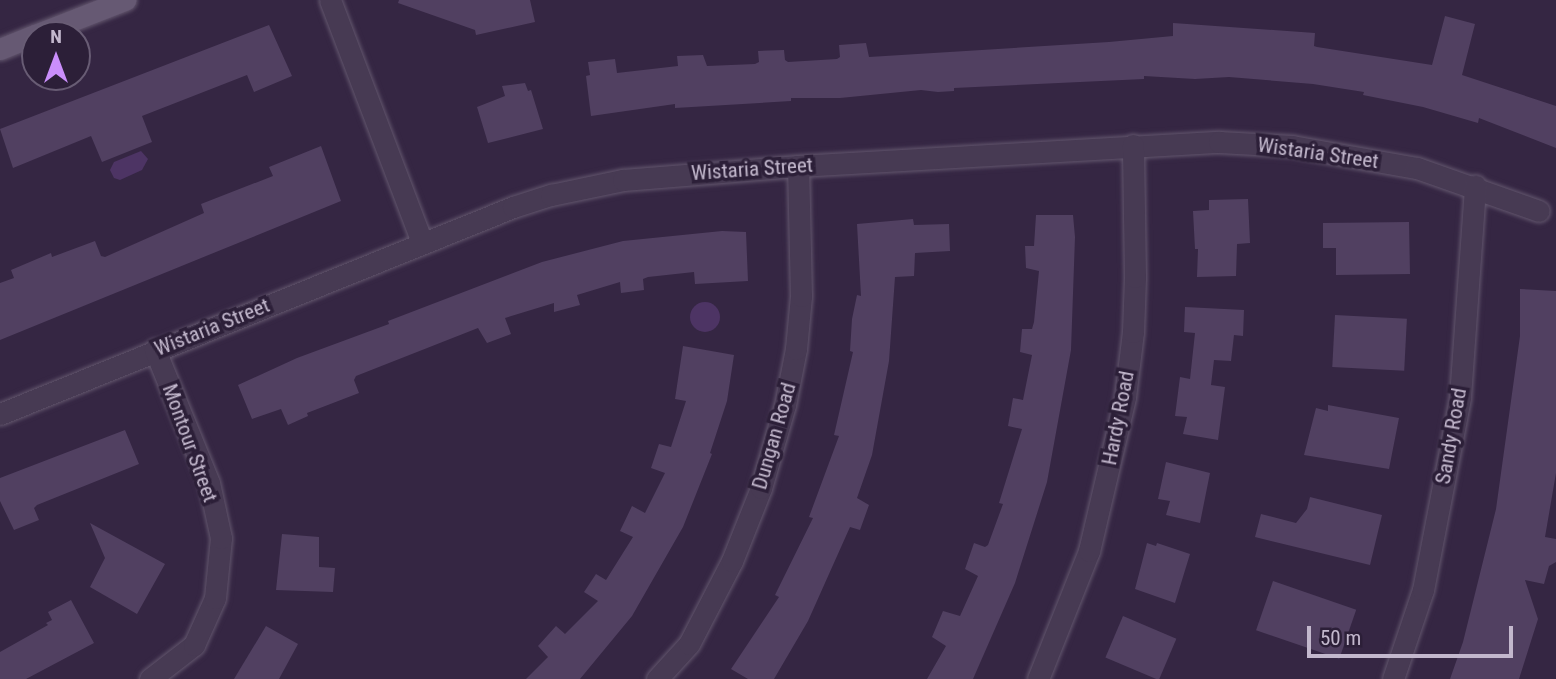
<!DOCTYPE html>
<html>
<head>
<meta charset="utf-8">
<style>
	body { margin:0 }
	#map { position:relative; width:1556px; height:679px; overflow:hidden; background:#352643; font-family:"Roboto Condensed",sans-serif }
	div>[style] { position:absolute }
	.water>* { inset:0; background:#4d3464 }
	.round { border-radius:50% }
	.building>* { inset:0; background:#514061; transform-origin:0 0 }
	.roads { filter:drop-shadow(0 0 2px #62566d) drop-shadow(0 0 2px #62566d) }
	.minor>* { height:21px; margin:-10.5px; padding:0 10.5px; transform-origin:10.5px; border-radius:10.5px; background:#473a53 }
	.major>* { height:21px; margin:-10.5px; padding:0 10.5px; transform-origin:10.5px; border-radius:10.5px; background:#665973 }
	span { translate:-50% -50%; white-space:nowrap; text-align:center; line-height:1.15; -webkit-text-stroke:7px #2c1f38; paint-order:stroke }
	.street-label { font-size:21px; color:#c3b8cd }
	.north { position:absolute; left:21px; top:21px; width:70px; height:70px; box-sizing:border-box; background:#2c1f38; border:2px solid #685c74; border-radius:50%; rotate:0deg; font-size:19px; font-weight:700; line-height:28px; text-align:center; color:#c3b8cd }
	.north::after { content:''; display:block; margin:auto; width:24px; height:32px; background:#ca8efb; clip-path:polygon(50% 0,100% 100%,50% 72%,0 100%) }
	.scale { position:absolute; left:1307px; top:626px; width:206px; height:32px; box-sizing:border-box; border:4px solid #c3b8cd; border-top:0; padding-left:9px; font-size:21px; line-height:24px; white-space:nowrap; color:#c3b8cd; -webkit-text-stroke:5px #2c1f38; paint-order:stroke }
</style>
</head>
<body>
<div id="map">
	<div class="water">
		<div style="clip-path:polygon(141px 151px,148px 159px,142px 170px,120px 180px,114px 178px,110px 170px,114px 162px)"></div>
		<div class="round" style="left:690px;top:302px;width:30px;height:30px"></div>
	</div>
	<div class="building">
		<div style="clip-path:polygon(399px 0,530px 0,535px 22px,476px 35px,475px 30px,398px 3px)"></div>
		<div style="clip-path:polygon(1445px 16px,1475px 24px,1462px 75px,1556px 106px,1556px 148px,1479px 118px,1478px 123px,1423px 107px,1363px 95px,1364px 92px,1313px 84px,1229px 77px,1195px 79px,1144px 76px,1144px 79px,954px 88px,954px 91px,938px 92px,921px 90px,840px 98px,791px 98px,791px 101px,675px 108px,675px 104px,591px 116px,586px 76px,590px 75px,588px 62px,615px 59px,617px 73px,678px 66px,677px 56px,703px 55px,707px 66px,755px 64px,759px 62px,758px 51px,784px 50px,785px 60px,788px 62px,837px 59px,840px 57px,839px 45px,866px 43px,869px 57px,1109px 42px,1173px 36px,1173px 23px,1315px 33px,1314px 46px,1317px 47px,1432px 65px)"></div>
		<div style="clip-path:polygon(269px 25px,292px 76px,254px 92px,247px 75px,142px 116px,152px 142px,102px 162px,91px 136px,13px 168px,0 129px)"></div>
		<div style="clip-path:polygon(525px 83px,528px 91px,531px 90px,543px 129px,488px 143px,477px 107px,505px 96px,502px 86px)"></div>
		<div style="clip-path:polygon(321px 146px,341px 201px,0 340px,0 283px,14px 278px,11px 270px,51px 253px,52px 257px,95px 241px,101px 256px,105px 257px,204px 213px,201px 204px,273px 176px,269px 167px)"></div>
		<div style="clip-path:polygon(1248px 199px,1250px 243px,1237px 244px,1236px 276px,1197px 277px,1198px 249px,1195px 249px,1193px 211px,1209px 210px,1209px 200px)"></div>
		<div style="clip-path:polygon(1036px 215px,1073px 215px,1075px 237px,1071px 350px,1047px 482px,1015px 583px,973px 679px,927px 679px,946px 646px,932px 637px,943px 611px,960px 616px,978px 576px,965px 569px,974px 543px,985px 547px,988px 545px,1003px 504px,999px 503px,1022px 429px,1008px 426px,1013px 398px,1023px 400px,1032px 355px,1020px 352px,1022px 329px,1032px 329px,1034px 322px,1039px 271px,1026px 268px,1025px 246px,1034px 246px)"></div>
		<div style="clip-path:polygon(913px 219px,914px 225px,949px 224px,950px 251px,915px 253px,914px 276px,895px 277px,889px 361px,872px 455px,857px 498px,869px 505px,860px 530px,850px 527px,808px 621px,774px 679px,748px 679px,731px 669px,779px 597px,775px 595px,813px 518px,809px 517px,839px 436px,834px 435px,853px 352px,850px 351px,852px 319px,857px 295px,861px 296px,857px 224px)"></div>
		<div style="clip-path:polygon(1409px 222px,1410px 274px,1336px 275px,1336px 248px,1323px 248px,1323px 223px)"></div>
		<div style="clip-path:polygon(722px 231px,746px 232px,748px 281px,695px 284px,694px 272px,648px 277px,643px 279px,644px 290px,621px 293px,620px 282px,577px 295px,580px 305px,554px 312px,554px 303px,505px 318px,511px 334px,487px 343px,478px 328px,356px 376px,354px 380px,359px 393px,307px 413px,308px 416px,288px 425px,281px 409px,252px 419px,238px 385px,297px 358px,389px 324px,388px 321px,542px 262px,623px 241px)"></div>
		<div style="clip-path:polygon(1520px 289px,1556px 291px,1556px 473px,1545px 537px,1556px 539px,1556px 562px,1549px 566px,1544px 584px,1525px 580px,1538px 619px,1519px 679px,1450px 679px,1463px 642px,1496px 509px,1520px 336px)"></div>
		<div style="clip-path:polygon(1185px 307px,1244px 310px,1243px 336px,1234px 335px,1231px 361px,1214px 360px,1211px 385px,1225px 387px,1218px 440px,1183px 434px,1187px 417px,1175px 416px,1180px 377px,1190px 379px,1195px 333px,1184px 332px)"></div>
		<div style="left:1335px;top:315px;width:72px;height:52px;rotate:3deg"></div>
		<div style="clip-path:polygon(683px 346px,734px 355px,727px 401px,710px 453px,712px 454px,683px 527px,632px 616px,580px 679px,526px 679px,548px 657px,538px 646px,556px 626px,565px 634px,598px 601px,584px 592px,596px 574px,606px 580px,633px 537px,620px 531px,632px 506px,645px 513px,665px 473px,651px 468px,659px 444px,671px 447px,686px 401px,675px 399px)"></div>
		<div style="clip-path:polygon(1328px 405px,1399px 418px,1389px 469px,1304px 455px,1316px 408px,1328px 411px)"></div>
		<div style="clip-path:polygon(125px 430px,139px 464px,37px 505px,34px 508px,39px 520px,14px 530px,0 501px,0 478px)"></div>
		<div style="clip-path:polygon(1166px 462px,1210px 473px,1200px 523px,1166px 515px,1170px 501px,1158px 499px)"></div>
		<div style="clip-path:polygon(1310px 497px,1382px 515px,1370px 565px,1255px 537px,1261px 514px,1296px 523px,1307px 509px)"></div>
		<div style="clip-path:polygon(90px 523px,165px 564px,137px 614px,90px 587px,105px 558px)"></div>
		<div style="clip-path:polygon(282px 534px,319px 537px,319px 567px,335px 568px,333px 592px,276px 590px)"></div>
		<div style="clip-path:polygon(1147px 543px,1156px 546px,1157px 543px,1190px 554px,1175px 603px,1135px 589px)"></div>
		<div style="left:1273px;top:581px;width:88px;height:52px;rotate:19deg"></div>
		<div style="clip-path:polygon(71px 600px,94px 643px,26px 679px,0 679px,0 652px,48px 625px,46px 623px,52px 620px,48px 612px)"></div>
		<div style="left:1123px;top:616px;width:58px;height:45px;rotate:23deg"></div>
		<div style="clip-path:polygon(266px 626px,298px 644px,279px 679px,234px 679px)"></div>
	</div>
	<div class="roads">
		<div class="minor">
			<div style="left:330px;top:0;width:259px;rotate:69.2deg"></div>
			<div style="left:0;top:414px;width:553px;rotate:-21.97deg"></div>
			<div style="left:513px;top:207px;width:40px;rotate:-18deg"></div>
			<div style="left:551px;top:195px;width:74px;rotate:-11.8deg"></div>
			<div style="left:623px;top:180px;width:176px;rotate:-4.6deg"></div>
			<div style="left:798px;top:166px;width:422px;rotate:-3.3deg"></div>
			<div style="left:1219px;top:142px;width:73px;rotate:3.1deg"></div>
			<div style="left:1292px;top:146px;width:127px;rotate:10deg"></div>
			<div style="left:1417px;top:168px;width:129px;rotate:19.4deg"></div>
			<div style="left:150px;top:679px;width:56px;rotate:-37.7deg"></div>
			<div style="left:194px;top:645px;width:51px;rotate:-65.9deg"></div>
			<div style="left:215px;top:598px;width:60px;rotate:-84.3deg"></div>
			<div style="left:221px;top:538px;width:56px;rotate:-102.3deg"></div>
			<div style="left:209px;top:483px;width:144px;rotate:-112.1deg"></div>
			<div style="left:657px;top:679px;width:47px;rotate:-47.6deg"></div>
			<div style="left:689px;top:644px;width:93px;rotate:-62.6deg"></div>
			<div style="left:732px;top:561px;width:79px;rotate:-68.3deg"></div>
			<div style="left:761px;top:488px;width:86px;rotate:-73.9deg"></div>
			<div style="left:785px;top:405px;width:57px;rotate:-78.9deg"></div>
			<div style="left:796px;top:349px;width:53px;rotate:-84.6deg"></div>
			<div style="left:801px;top:296px;width:130px;rotate:-91.3deg"></div>
			<div style="left:1038px;top:679px;width:138px;rotate:-68.3deg"></div>
			<div style="left:1089px;top:551px;width:158px;rotate:-76.8deg"></div>
			<div style="left:1125px;top:397px;width:65px;rotate:-83deg"></div>
			<div style="left:1133px;top:332px;width:55px;rotate:-87.9deg"></div>
			<div style="left:1135px;top:277px;width:132px;rotate:-90.9deg"></div>
			<div style="left:1393px;top:679px;width:94px;rotate:-71.4deg"></div>
			<div style="left:1423px;top:590px;width:197px;rotate:-79.1deg"></div>
			<div style="left:1460px;top:397px;width:212px;rotate:-85.9deg"></div>
		</div>
		<div class="major">
			<div style="left:35px;top:35px;width:97px;rotate:-21.3deg"></div>
			<div style="left:0;top:49px;width:38px;rotate:-22deg"></div>
		</div>
	</div>
	<div class="street-label">
		<span style="left:1318px;top:153px;rotate:8deg">Wistaria Street</span>
		<span style="left:752px;top:169px;rotate:-4deg">Wistaria Street</span>
		<span style="left:212px;top:327px;rotate:-22deg">Wistaria Street</span>
		<span style="left:1118px;top:418px;rotate:-79deg">Hardy Road</span>
		<span style="left:774px;top:436px;rotate:-74deg">Dungan Road</span>
		<span style="left:1451px;top:436px;rotate:-80deg">Sandy Road</span>
		<span style="left:190px;top:443px;rotate:70deg">Montour Street</span>
	</div>
	<div class="north">N</div>
	<div class="scale">50 m</div>
</div>
</body>
</html>
